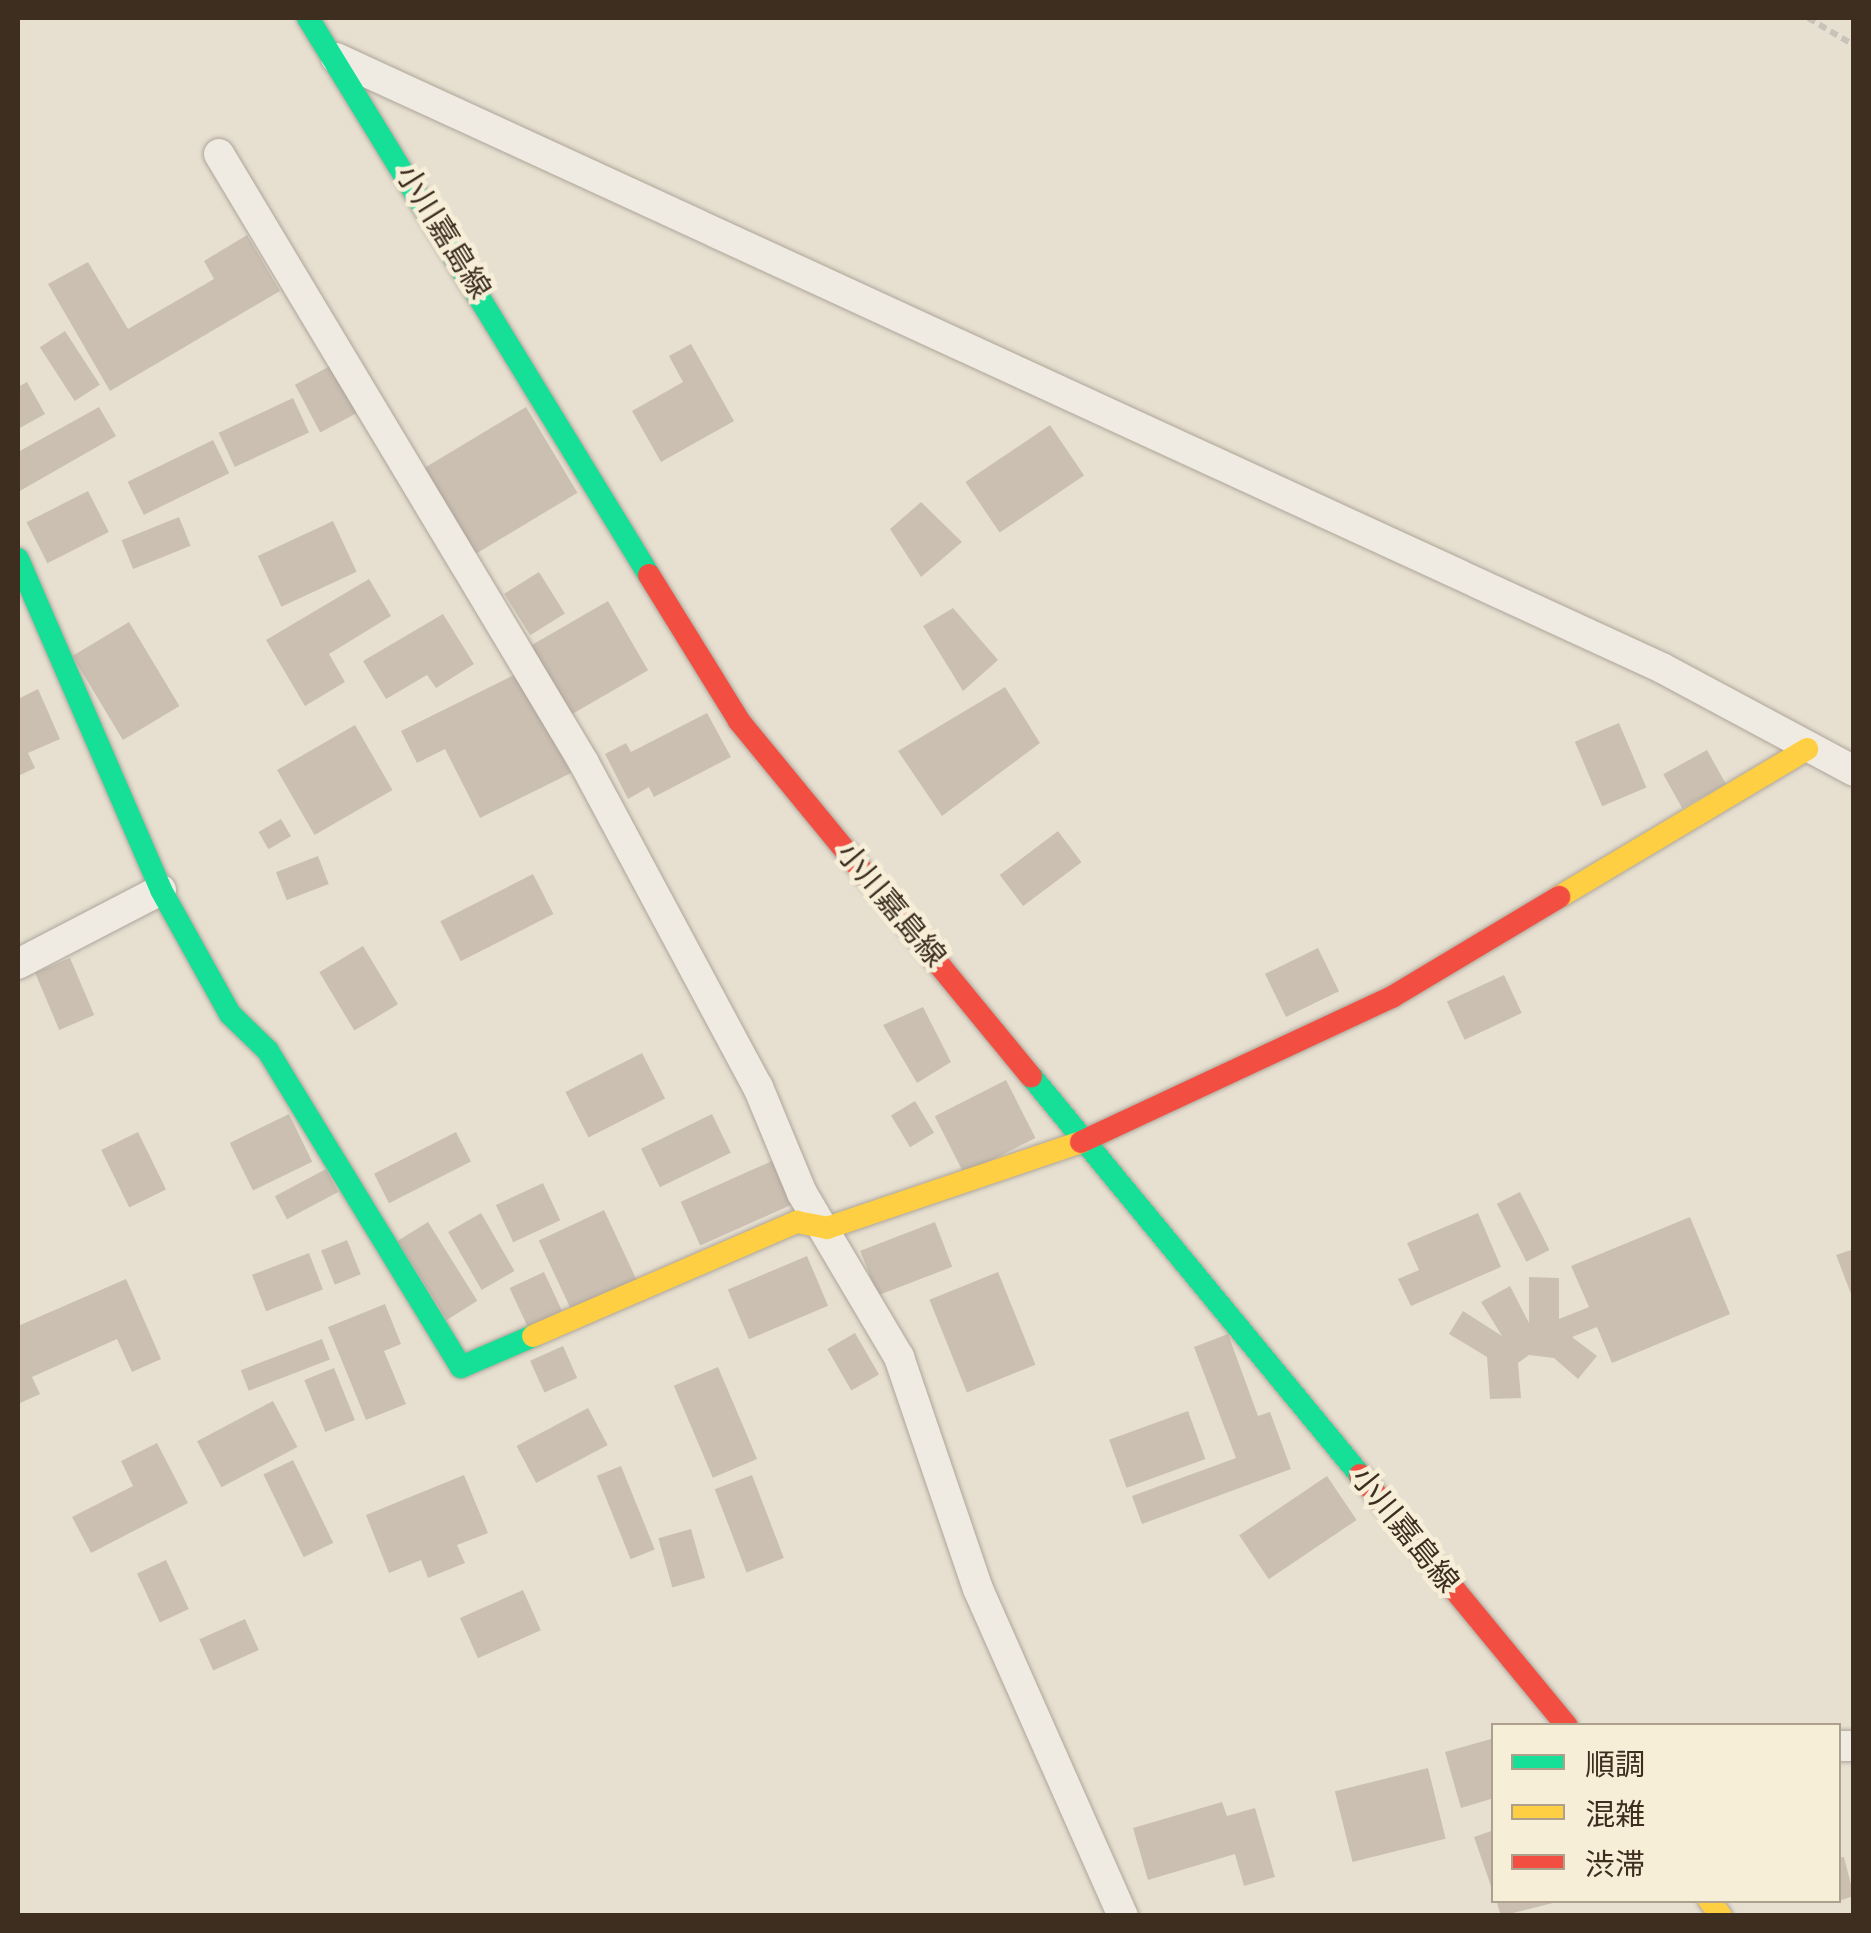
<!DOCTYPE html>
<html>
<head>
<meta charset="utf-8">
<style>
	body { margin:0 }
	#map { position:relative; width:1871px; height:1933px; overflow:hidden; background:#e7e0d1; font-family:Bitter,"Noto Sans JP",serif }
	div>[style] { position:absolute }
	.building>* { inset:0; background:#cbbfb2; transform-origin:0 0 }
	.path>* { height:6px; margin-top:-3px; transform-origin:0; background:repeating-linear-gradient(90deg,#c8c2b9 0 8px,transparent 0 13px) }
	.roads { filter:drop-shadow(0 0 2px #ada599) drop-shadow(0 0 2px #ada599) }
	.street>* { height:30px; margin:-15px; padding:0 15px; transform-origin:15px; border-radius:15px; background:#efebe3 }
	.fast>* { height:22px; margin:-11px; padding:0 11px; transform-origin:11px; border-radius:11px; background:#16e098 }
	.slow>* { height:22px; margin:-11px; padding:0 11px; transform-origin:11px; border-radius:11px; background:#ffcf43 }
	.jam>* { height:22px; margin:-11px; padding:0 11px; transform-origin:11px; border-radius:11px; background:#f24e42 }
	span { translate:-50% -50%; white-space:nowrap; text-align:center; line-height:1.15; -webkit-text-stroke:9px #f7eed8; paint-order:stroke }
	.street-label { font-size:30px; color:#3d2e20 }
	.frame { position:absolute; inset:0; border:20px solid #3d2e20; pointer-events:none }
	.legend { position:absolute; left:1491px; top:1723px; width:350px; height:180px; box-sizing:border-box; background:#f7eed8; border:2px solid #ada18e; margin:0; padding:12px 18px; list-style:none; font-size:30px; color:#3d2e20 }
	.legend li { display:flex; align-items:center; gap:20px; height:50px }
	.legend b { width:50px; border:2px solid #ada18e }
</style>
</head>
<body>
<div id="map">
	<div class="building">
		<div style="clip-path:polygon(247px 235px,280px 291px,110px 391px,48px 284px,88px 262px,128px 329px,214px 279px,204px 261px)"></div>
		<div style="left:65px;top:331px;width:64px;height:30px;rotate:57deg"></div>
		<div style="clip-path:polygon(691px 344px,734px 421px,661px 462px,632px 411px,683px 382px,669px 356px)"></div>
		<div style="left:332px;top:365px;width:54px;height:42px;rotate:62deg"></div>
		<div style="clip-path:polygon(27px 382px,45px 414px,18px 429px,18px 387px)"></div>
		<div style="left:293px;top:398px;width:38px;height:82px;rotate:65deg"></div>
		<div style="clip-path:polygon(99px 407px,116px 436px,18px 492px,18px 452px)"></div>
		<div style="left:526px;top:407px;width:100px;height:123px;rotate:59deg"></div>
		<div style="left:1050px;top:425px;width:61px;height:102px;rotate:56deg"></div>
		<div style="left:213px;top:440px;width:37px;height:95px;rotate:64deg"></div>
		<div style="left:88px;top:491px;width:46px;height:69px;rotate:63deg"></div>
		<div style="clip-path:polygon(921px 502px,962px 542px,921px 577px,890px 529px)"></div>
		<div style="left:179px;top:517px;width:31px;height:62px;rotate:68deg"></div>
		<div style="left:333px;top:521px;width:56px;height:83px;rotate:65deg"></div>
		<div style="left:539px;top:572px;width:49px;height:41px;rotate:58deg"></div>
		<div style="clip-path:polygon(369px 579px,391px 616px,329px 654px,345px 682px,305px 706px,266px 640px)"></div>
		<div style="left:608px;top:601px;width:80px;height:89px;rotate:60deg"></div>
		<div style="clip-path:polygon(953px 608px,998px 660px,963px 691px,923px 626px)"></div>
		<div style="clip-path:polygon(443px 614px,474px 664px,436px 688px,427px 675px,386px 699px,363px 661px)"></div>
		<div style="left:129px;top:622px;width:98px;height:66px;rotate:59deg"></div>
		<div style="clip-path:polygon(520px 672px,571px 773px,480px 818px,445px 749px,417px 763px,401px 731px)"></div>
		<div style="clip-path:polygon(1005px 687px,1040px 743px,942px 816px,898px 751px)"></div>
		<div style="clip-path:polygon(38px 689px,60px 739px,28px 753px,35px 768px,18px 776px,18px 699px)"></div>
		<div style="clip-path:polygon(707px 713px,731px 757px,654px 797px,649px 787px,628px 799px,605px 754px,626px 743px,631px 752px)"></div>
		<div style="left:1619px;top:723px;width:70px;height:48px;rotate:67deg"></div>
		<div style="left:355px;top:725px;width:75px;height:90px;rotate:60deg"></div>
		<div style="left:1707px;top:750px;width:39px;height:50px;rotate:61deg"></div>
		<div style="left:281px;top:819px;width:20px;height:26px;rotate:60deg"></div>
		<div style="left:1058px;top:831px;width:39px;height:73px;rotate:53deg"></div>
		<div style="left:318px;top:856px;width:30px;height:45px;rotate:69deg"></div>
		<div style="left:533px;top:874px;width:45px;height:104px;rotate:63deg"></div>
		<div style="left:363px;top:946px;width:68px;height:51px;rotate:59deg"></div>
		<div style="left:1318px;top:948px;width:48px;height:59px;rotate:64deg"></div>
		<div style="left:70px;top:958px;width:62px;height:38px;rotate:67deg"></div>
		<div style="left:1504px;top:975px;width:42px;height:63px;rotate:65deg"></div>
		<div style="clip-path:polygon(923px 1007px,951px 1062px,917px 1083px,883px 1025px)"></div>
		<div style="left:642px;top:1053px;width:51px;height:86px;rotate:63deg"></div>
		<div style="left:1006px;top:1080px;width:65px;height:80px;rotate:63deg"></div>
		<div style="left:915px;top:1101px;width:37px;height:28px;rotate:59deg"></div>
		<div style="left:289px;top:1114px;width:53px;height:66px;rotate:64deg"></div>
		<div style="left:712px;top:1114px;width:43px;height:79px;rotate:64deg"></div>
		<div style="left:138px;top:1132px;width:64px;height:41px;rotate:64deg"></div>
		<div style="left:456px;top:1132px;width:33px;height:92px;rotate:63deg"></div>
		<div style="left:772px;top:1161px;width:48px;height:100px;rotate:66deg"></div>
		<div style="left:326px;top:1169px;width:26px;height:58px;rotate:62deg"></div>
		<div style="left:543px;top:1183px;width:41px;height:52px;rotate:65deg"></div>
		<div style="left:1520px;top:1192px;width:65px;height:26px;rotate:63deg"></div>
		<div style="left:604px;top:1210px;width:78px;height:72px;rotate:65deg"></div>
		<div style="left:481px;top:1213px;width:67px;height:38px;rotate:60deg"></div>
		<div style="clip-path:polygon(1478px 1213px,1501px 1267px,1411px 1306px,1398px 1279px,1419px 1270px,1407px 1243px)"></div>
		<div style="clip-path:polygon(1690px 1217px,1730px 1314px,1612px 1363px,1597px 1327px,1572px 1337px,1597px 1356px,1578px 1379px,1554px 1358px,1529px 1355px,1518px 1363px,1521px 1398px,1490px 1399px,1487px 1357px,1449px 1334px,1463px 1311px,1502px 1336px,1481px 1302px,1510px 1286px,1529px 1323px,1529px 1277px,1559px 1278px,1559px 1319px,1589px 1307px,1571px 1266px)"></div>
		<div style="left:428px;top:1222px;width:93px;height:36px;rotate:58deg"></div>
		<div style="left:935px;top:1222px;width:48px;height:80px;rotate:69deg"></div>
		<div style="left:347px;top:1240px;width:37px;height:28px;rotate:68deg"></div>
		<div style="clip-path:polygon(1854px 1249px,1854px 1299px,1853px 1299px,1836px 1255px)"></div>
		<div style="left:309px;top:1253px;width:39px;height:61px;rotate:69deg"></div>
		<div style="left:807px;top:1256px;width:54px;height:86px;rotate:67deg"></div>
		<div style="left:544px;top:1272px;width:43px;height:38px;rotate:65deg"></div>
		<div style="left:998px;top:1272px;width:100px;height:74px;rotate:68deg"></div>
		<div style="clip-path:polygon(126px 1279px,161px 1359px,132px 1372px,117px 1339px,32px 1377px,40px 1394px,18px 1404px,18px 1326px)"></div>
		<div style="clip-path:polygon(385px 1304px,401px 1344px,384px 1351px,406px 1404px,366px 1420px,328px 1327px)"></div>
		<div style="left:855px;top:1333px;width:48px;height:32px;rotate:60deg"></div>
		<div style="clip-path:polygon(1228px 1334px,1258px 1416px,1270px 1412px,1291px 1469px,1142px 1524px,1132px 1496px,1236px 1458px,1194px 1347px)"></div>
		<div style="left:322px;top:1339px;width:22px;height:87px;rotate:69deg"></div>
		<div style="left:563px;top:1346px;width:35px;height:36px;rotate:66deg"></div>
		<div style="left:718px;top:1367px;width:100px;height:48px;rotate:67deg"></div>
		<div style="left:334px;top:1368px;width:56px;height:32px;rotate:68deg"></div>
		<div style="left:273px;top:1401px;width:52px;height:86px;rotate:62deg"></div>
		<div style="left:588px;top:1408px;width:42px;height:81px;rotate:62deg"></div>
		<div style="left:1188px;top:1411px;width:51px;height:84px;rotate:70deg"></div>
		<div style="clip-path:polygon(157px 1443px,188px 1503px,91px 1553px,72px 1517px,133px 1486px,121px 1461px)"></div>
		<div style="left:293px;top:1460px;width:92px;height:33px;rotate:64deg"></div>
		<div style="left:621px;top:1466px;width:90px;height:26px;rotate:68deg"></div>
		<div style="clip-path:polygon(464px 1475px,488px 1533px,457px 1545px,465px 1563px,428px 1578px,421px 1560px,389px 1573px,366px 1515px)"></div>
		<div style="left:752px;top:1475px;width:89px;height:40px;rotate:69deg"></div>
		<div style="left:1327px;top:1476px;width:53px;height:106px;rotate:56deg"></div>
		<div style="left:691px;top:1529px;width:51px;height:34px;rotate:74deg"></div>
		<div style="left:166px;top:1560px;width:54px;height:32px;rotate:65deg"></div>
		<div style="left:523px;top:1590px;width:44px;height:69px;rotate:66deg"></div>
		<div style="left:245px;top:1619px;width:34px;height:50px;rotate:66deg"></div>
		<div style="clip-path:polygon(1491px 1739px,1494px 1798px,1461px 1808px,1445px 1752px)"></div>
		<div style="left:1428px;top:1768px;width:73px;height:96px;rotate:76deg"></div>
		<div style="clip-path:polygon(1222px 1802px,1227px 1816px,1255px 1808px,1275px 1877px,1244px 1886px,1235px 1854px,1148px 1880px,1133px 1828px)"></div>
		<div style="clip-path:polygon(1494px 1830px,1494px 1892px,1493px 1892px,1474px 1837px)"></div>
		<div style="clip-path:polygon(1844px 1857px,1854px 1896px,1838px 1901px,1838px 1858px)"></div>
		<div style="clip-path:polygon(1496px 1900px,1561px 1900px,1561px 1901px,1501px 1916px)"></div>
	</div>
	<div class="path">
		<div style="left:1808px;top:18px;width:53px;rotate:30.4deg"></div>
	</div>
	<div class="roads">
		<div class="street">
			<div style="left:336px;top:58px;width:1460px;rotate:24.7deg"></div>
			<div style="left:1662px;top:668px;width:218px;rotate:28.2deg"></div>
			<div style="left:219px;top:154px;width:710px;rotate:59.06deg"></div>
			<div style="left:584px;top:763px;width:368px;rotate:61.8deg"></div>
			<div style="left:758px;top:1087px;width:115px;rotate:67.5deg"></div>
			<div style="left:802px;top:1193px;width:191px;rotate:59.4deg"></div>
			<div style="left:899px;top:1357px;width:245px;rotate:71.2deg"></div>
			<div style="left:978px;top:1589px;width:358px;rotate:66.1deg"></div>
			<div style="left:18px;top:964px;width:161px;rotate:-27.4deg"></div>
			<div style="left:1838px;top:1746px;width:16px"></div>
		</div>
		<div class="fast">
			<div style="left:308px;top:18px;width:653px;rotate:58.52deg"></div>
			<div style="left:18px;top:559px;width:361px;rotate:66.6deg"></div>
			<div style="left:161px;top:890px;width:142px;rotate:60.9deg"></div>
			<div style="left:230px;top:1014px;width:53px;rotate:44.2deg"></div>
			<div style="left:268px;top:1051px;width:370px;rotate:58.6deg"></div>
			<div style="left:461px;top:1367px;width:78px;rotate:-23.3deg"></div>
			<div style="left:1031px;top:1076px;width:517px;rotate:50.49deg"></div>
		</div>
		<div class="slow">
			<div style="left:1559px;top:897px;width:289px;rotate:-30.8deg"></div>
			<div style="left:533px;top:1336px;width:288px;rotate:-23.4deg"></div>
			<div style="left:797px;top:1222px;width:31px;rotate:11deg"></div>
			<div style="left:827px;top:1228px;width:268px;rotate:-18.7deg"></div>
			<div style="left:1709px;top:1900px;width:20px;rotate:53deg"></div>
		</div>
		<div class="jam">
			<div style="left:649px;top:575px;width:172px;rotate:58.3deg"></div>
			<div style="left:739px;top:721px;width:460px;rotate:50.6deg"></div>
			<div style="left:1081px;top:1142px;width:343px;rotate:-25deg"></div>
			<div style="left:1392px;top:997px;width:195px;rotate:-30.9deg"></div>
			<div style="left:1360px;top:1475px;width:325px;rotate:50.5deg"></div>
		</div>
	</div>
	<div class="street-label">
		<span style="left:443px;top:232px;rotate:58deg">小川嘉島線</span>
		<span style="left:891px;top:905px;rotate:50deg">小川嘉島線</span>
		<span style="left:1405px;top:1530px;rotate:51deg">小川嘉島線</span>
	</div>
	<div class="frame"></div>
	<ul class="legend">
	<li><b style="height:12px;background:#16e098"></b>順調</li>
	<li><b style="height:12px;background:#ffcf43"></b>混雑</li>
	<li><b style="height:12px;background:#f24e42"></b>渋滞</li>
	</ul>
</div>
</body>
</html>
